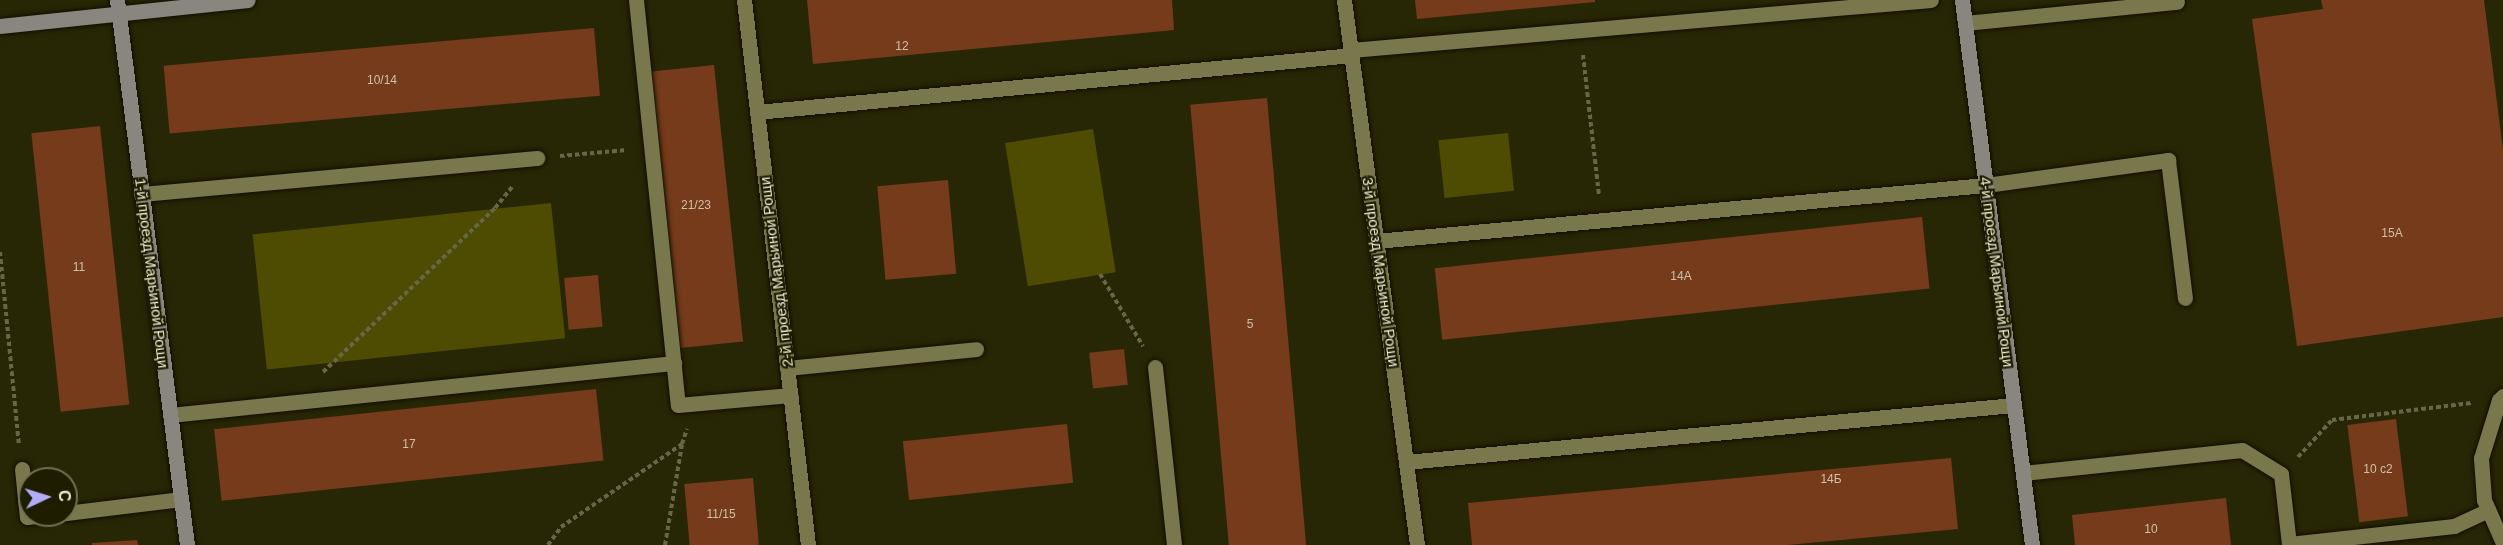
<!DOCTYPE html>
<html>
<head>
<meta charset="utf-8">
<style>
	body { margin:0 }
	#map { position:relative; width:2503px; height:545px; overflow:hidden; background:#282705; font-family:Arial,sans-serif }
	div>[style] { position:absolute }
	.green>* { inset:0; background:#4e4b03; transform-origin:0 0 }
	.building>* { inset:0; background:#753b1b; transform-origin:0 0 }
	.path>* { height:4px; margin-top:-2px; transform-origin:0; background:repeating-linear-gradient(90deg,#676647 0 4.5px,transparent 0 7.5px) }
	.roads { filter:drop-shadow(0 0 2px #100f00) drop-shadow(0 0 2px #100f00) }
	.lane>* { height:15px; margin:-7.5px; padding:0 7.5px; transform-origin:7.5px; border-radius:7.5px; background:#79784c }
	.street>* { height:15px; margin:-7.5px; padding:0 7.5px; transform-origin:7.5px; border-radius:7.5px; background:#79784c }
	.secondary>* { height:15px; margin:-7.5px; padding:0 7.5px; transform-origin:7.5px; border-radius:7.5px; background:#898680 }
	span { translate:-50% -50%; white-space:nowrap; text-align:center; line-height:1.15; -webkit-text-stroke:4.5px #1f1d00; paint-order:stroke }
	.number-label { font-size:12px; color:#cfc0a6 }
	.number-label span { -webkit-text-stroke-width:0 }
	.street-label { font-size:15px; color:#ededd5 }
	.north { position:absolute; left:18px; top:467px; width:60px; height:60px; box-sizing:border-box; background:#1f1d00; border:2px solid #717055; border-radius:50%; rotate:86deg; font-size:16px; font-weight:700; line-height:24px; text-align:center; color:#ededd5 }
	.north::after { content:''; display:block; margin:auto; width:21px; height:27px; background:#b3adf9; clip-path:polygon(50% 0,100% 100%,50% 72%,0 100%) }
</style>
</head>
<body>
<div id="map">
	<div class="green">
		<div style="left:1093px;top:129px;width:145px;height:89px;rotate:81deg"></div>
		<div style="left:1508px;top:133px;width:58px;height:70px;rotate:84deg"></div>
		<div style="left:551px;top:203px;width:136px;height:300px;rotate:84deg"></div>
	</div>
	<div class="building">
		<div style="clip-path:polygon(807px 0,1172px 0,1174px 30px,813px 64px)"></div>
		<div style="clip-path:polygon(1415px 0,1595px 0,1595px 2px,1417px 19px)"></div>
		<div style="clip-path:polygon(2321px 0,2484px 0,2503px 150px,2503px 317px,2297px 346px,2252px 19px,2323px 9px)"></div>
		<div style="left:594px;top:28px;width:68px;height:432px;rotate:85deg"></div>
		<div style="left:714px;top:65px;width:278px;height:63px;rotate:84deg"></div>
		<div style="left:1267px;top:98px;width:449px;height:77px;rotate:85deg"></div>
		<div style="left:100px;top:126px;width:280px;height:69px;rotate:84deg"></div>
		<div style="left:948px;top:180px;width:94px;height:71px;rotate:85deg"></div>
		<div style="left:1922px;top:217px;width:72px;height:490px;rotate:84deg"></div>
		<div style="left:598px;top:275px;width:52px;height:34px;rotate:85deg"></div>
		<div style="left:1124px;top:349px;width:36px;height:35px;rotate:84deg"></div>
		<div style="left:596px;top:389px;width:72px;height:384px;rotate:84deg"></div>
		<div style="left:2396px;top:419px;width:98px;height:49px;rotate:83deg"></div>
		<div style="left:1067px;top:424px;width:59px;height:165px;rotate:84deg"></div>
		<div style="clip-path:polygon(1951px 458px,1958px 529px,1788px 545px,1472px 545px,1468px 503px)"></div>
		<div style="left:753px;top:478px;width:67px;height:69px;rotate:85deg"></div>
		<div style="clip-path:polygon(2226px 498px,2231px 545px,2075px 545px,2072px 515px)"></div>
		<div style="clip-path:polygon(137px 540px,138px 545px,92px 545px,92px 543px)"></div>
	</div>
	<div class="path">
		<div style="left:1583px;top:55px;width:142px;rotate:83.5deg"></div>
		<div style="left:560px;top:156px;width:67px;rotate:-5.1deg"></div>
		<div style="left:0;top:252px;width:194px;rotate:84.4deg"></div>
		<div style="left:1100px;top:274px;width:84px;rotate:59.2deg"></div>
		<div style="left:323px;top:372px;width:238px;rotate:-43.6deg"></div>
		<div style="left:495px;top:208px;width:27px;rotate:-51deg"></div>
		<div style="left:2298px;top:457px;width:50px;rotate:-47.4deg"></div>
		<div style="left:2332px;top:420px;width:140px;rotate:-7deg"></div>
		<div style="left:548px;top:545px;width:22px;rotate:-54deg"></div>
		<div style="left:561px;top:527px;width:147px;rotate:-34.4deg"></div>
		<div style="left:665px;top:545px;width:102px;rotate:-80.4deg"></div>
		<div style="left:682px;top:444px;width:16px;rotate:-72deg"></div>
	</div>
	<div class="roads">
		<div class="lane">
			<div style="left:636px;top:0;width:407px;rotate:84.1deg"></div>
			<div style="left:678px;top:405px;width:113px;rotate:-5.1deg"></div>
			<div style="left:1965px;top:23px;width:213px;rotate:-5.7deg"></div>
			<div style="left:1351px;top:50px;width:582px;rotate:-4.93deg"></div>
			<div style="left:757px;top:112px;width:598px;rotate:-5.47deg"></div>
			<div style="left:141px;top:194px;width:398px;rotate:-5.2deg"></div>
			<div style="left:1376px;top:241px;width:613px;rotate:-5.25deg"></div>
			<div style="left:1986px;top:185px;width:184px;rotate:-7.8deg"></div>
			<div style="left:2168px;top:160px;width:139px;rotate:83deg"></div>
			<div style="left:1155px;top:367px;width:179px;rotate:83.9deg"></div>
			<div style="left:787px;top:368px;width:190px;rotate:-5.7deg"></div>
			<div style="left:170px;top:415px;width:507px;rotate:-5.89deg"></div>
			<div style="left:1406px;top:462px;width:611px;rotate:-5.36deg"></div>
			<div style="left:22px;top:469px;width:48px;rotate:84.1deg"></div>
			<div style="left:27px;top:517px;width:19px;rotate:-6deg"></div>
			<div style="left:2023px;top:473px;width:220px;rotate:-6deg"></div>
			<div style="left:2242px;top:450px;width:46px;rotate:31.6deg"></div>
			<div style="left:2281px;top:474px;width:70px;rotate:83.5deg"></div>
			<div style="left:2289px;top:544px;width:166px;rotate:-6.2deg"></div>
			<div style="left:2454px;top:526px;width:38px;rotate:-25deg"></div>
			<div style="left:66px;top:513px;width:116px;rotate:-6.9deg"></div>
		</div>
		<div class="street">
			<div style="left:744px;top:0;width:549px;rotate:83.3deg"></div>
			<div style="left:1344px;top:0;width:550px;rotate:82.37deg"></div>
			<div style="left:2503px;top:396px;width:6px;rotate:135deg"></div>
			<div style="left:2499px;top:400px;width:61px;rotate:107.2deg"></div>
			<div style="left:2481px;top:458px;width:42px;rotate:85.9deg"></div>
			<div style="left:2484px;top:500px;width:47px;rotate:66.2deg"></div>
		</div>
		<div class="secondary">
			<div style="left:117px;top:0;width:549px;rotate:82.68deg"></div>
			<div style="left:1962px;top:0;width:549px;rotate:82.68deg"></div>
			<div style="left:0;top:26px;width:249px;rotate:-6deg"></div>
		</div>
	</div>
	<div class="number-label">
		<span style="left:902px;top:47px">12</span>
		<span style="left:382px;top:81px">10/14</span>
		<span style="left:696px;top:206px">21/23</span>
		<span style="left:2392px;top:234px">15А</span>
		<span style="left:79px;top:268px">11</span>
		<span style="left:1681px;top:277px">14А</span>
		<span style="left:1250px;top:325px">5</span>
		<span style="left:409px;top:445px">17</span>
		<span style="left:2378px;top:470px">10 с2</span>
		<span style="left:1831px;top:480px">14Б</span>
		<span style="left:721px;top:515px">11/15</span>
		<span style="left:2151px;top:530px">10</span>
	</div>
	<div class="street-label">
		<span style="left:776px;top:272px;rotate:-97deg">2-й проезд Марьиной Рощи</span>
		<span style="left:1381px;top:272px;rotate:82deg">3-й проезд Марьиной Рощи</span>
		<span style="left:1997px;top:272px;rotate:83deg">4-й проезд Марьиной Рощи</span>
		<span style="left:152px;top:273px;rotate:83deg">1-й проезд Марьиной Рощи</span>
	</div>
	<div class="north">С</div>
</div>
</body>
</html>
